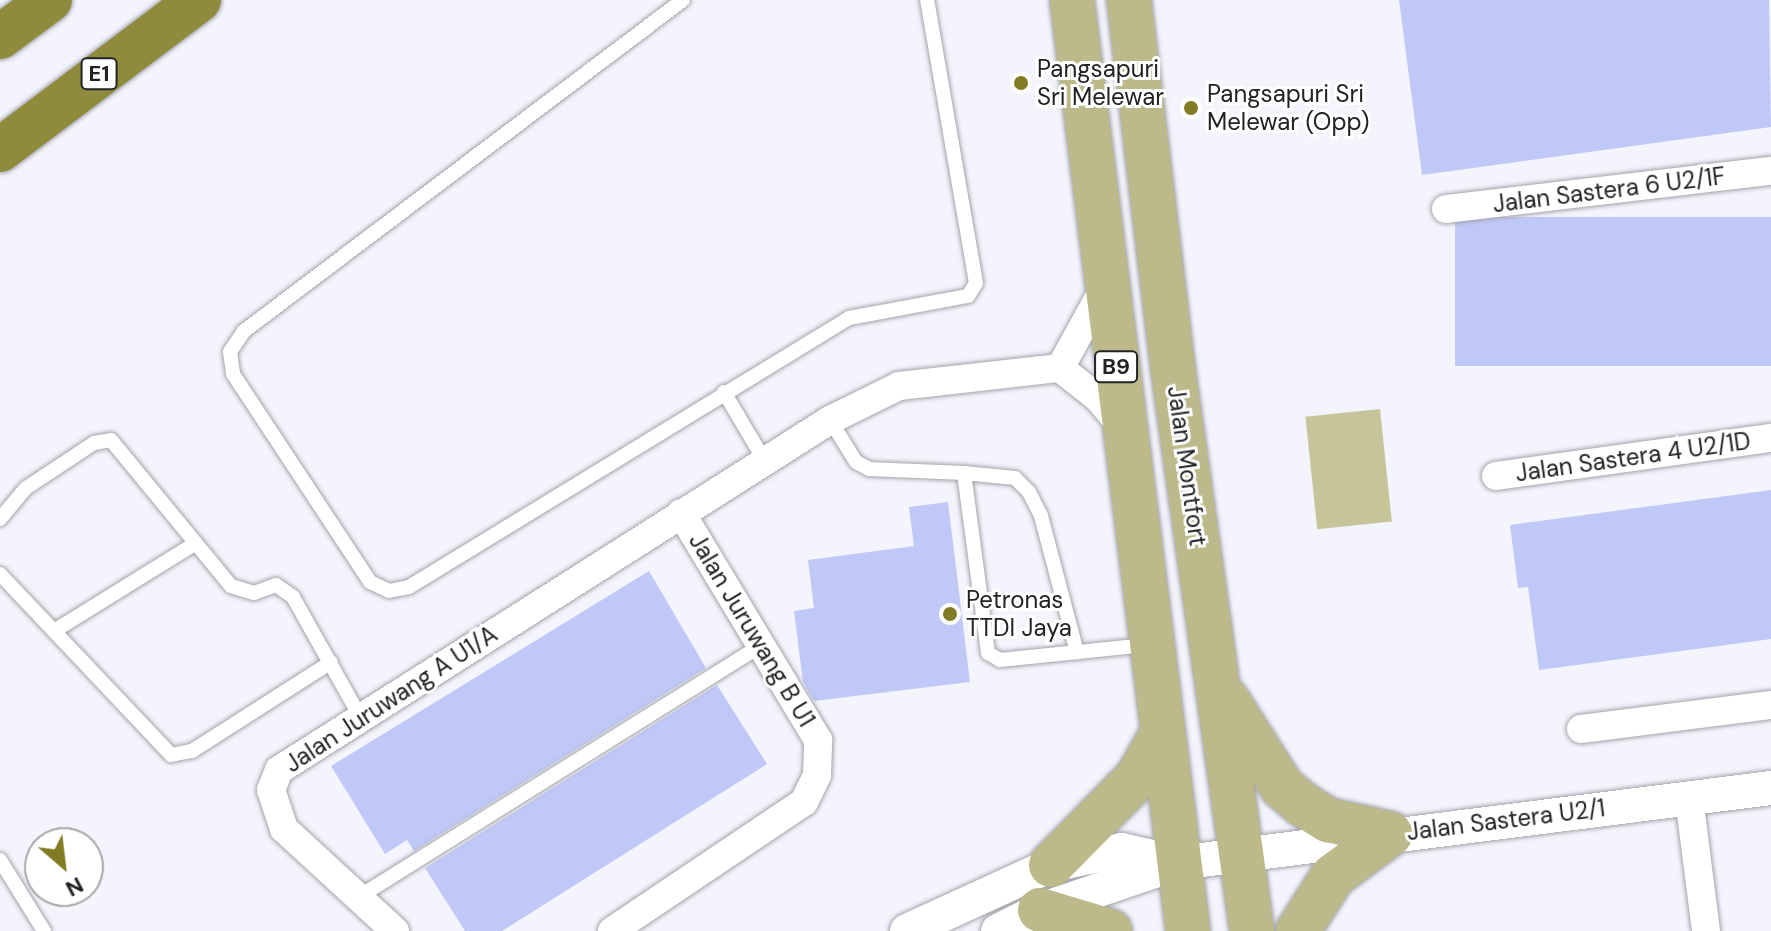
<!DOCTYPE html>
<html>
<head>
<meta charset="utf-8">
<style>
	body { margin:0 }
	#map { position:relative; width:1771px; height:931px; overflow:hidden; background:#f4f5fc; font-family:"DM Sans",sans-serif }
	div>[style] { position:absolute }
	.green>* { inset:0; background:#c6c59a; transform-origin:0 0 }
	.building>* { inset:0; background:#c0c8f7; transform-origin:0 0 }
	.roads { filter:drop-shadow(0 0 2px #a3a4aa) drop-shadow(0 0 2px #a3a4aa) }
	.service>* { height:14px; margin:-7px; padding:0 7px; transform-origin:7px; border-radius:7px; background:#fff }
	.minor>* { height:28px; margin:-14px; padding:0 14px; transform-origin:14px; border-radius:14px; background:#fff }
	.tertiary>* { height:34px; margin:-17px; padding:0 17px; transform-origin:17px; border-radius:17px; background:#fff }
	.primary>* { height:44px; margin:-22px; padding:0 22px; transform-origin:22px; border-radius:22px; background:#bcb98a }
	.motorway>* { height:44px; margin:-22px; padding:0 22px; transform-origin:22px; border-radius:22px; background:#8f8b3c }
	.dots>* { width:22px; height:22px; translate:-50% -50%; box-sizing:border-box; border:4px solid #fff; border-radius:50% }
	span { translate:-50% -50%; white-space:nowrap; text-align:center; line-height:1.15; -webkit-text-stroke:6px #fff; paint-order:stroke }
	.shield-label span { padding:2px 6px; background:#fff; border:2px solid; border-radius:6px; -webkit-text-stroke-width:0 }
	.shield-label { font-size:22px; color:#212224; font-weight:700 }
	.poi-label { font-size:24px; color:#212224 }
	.left { translate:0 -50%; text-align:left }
	.street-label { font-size:24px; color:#212224 }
	.north { position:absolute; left:24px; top:827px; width:80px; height:80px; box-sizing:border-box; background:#fff; border:2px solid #a6a7a7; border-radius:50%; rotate:152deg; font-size:22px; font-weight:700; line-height:32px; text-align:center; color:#212224 }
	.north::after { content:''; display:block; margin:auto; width:28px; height:36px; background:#817c23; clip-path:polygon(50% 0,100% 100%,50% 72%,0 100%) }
</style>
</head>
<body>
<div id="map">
	<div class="green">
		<div style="left:1380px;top:409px;width:113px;height:75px;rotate:84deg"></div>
	</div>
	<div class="building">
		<div style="clip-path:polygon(1399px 0,1769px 0,1771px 127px,1422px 175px)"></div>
		<div style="left:1771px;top:217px;width:149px;height:316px;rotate:90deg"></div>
		<div style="clip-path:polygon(1771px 490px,1771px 639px,1539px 670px,1528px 587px,1518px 588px,1510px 525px)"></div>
		<div style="clip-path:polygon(948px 502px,970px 682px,814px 701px,803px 682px,794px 611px,814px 608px,808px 560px,914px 546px,909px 507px)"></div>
		<div style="clip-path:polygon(649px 571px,706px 668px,414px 851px,407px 840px,385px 854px,331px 766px)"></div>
		<div style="clip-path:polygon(717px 685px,767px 764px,502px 931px,465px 931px,425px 868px)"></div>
	</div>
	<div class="roads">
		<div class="service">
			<div style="left:683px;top:0;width:550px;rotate:142.98deg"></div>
			<div style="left:244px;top:331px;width:25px;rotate:124deg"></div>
			<div style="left:230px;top:352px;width:22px;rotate:82deg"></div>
			<div style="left:233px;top:374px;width:249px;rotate:56.6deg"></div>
			<div style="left:370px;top:582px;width:21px;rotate:25deg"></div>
			<div style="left:389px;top:591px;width:20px;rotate:-11deg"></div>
			<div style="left:409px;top:587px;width:516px;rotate:-31.44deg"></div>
			<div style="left:849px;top:318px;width:121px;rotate:-10.5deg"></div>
			<div style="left:968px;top:296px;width:15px;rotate:-58deg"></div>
			<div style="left:976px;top:283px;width:287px;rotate:-99.8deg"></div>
			<div style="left:724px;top:392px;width:79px;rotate:59.5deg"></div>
			<div style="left:830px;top:420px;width:49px;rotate:58.2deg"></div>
			<div style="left:856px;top:462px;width:15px;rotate:28deg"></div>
			<div style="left:869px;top:469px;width:95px;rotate:2.4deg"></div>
			<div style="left:964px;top:473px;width:182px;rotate:82.4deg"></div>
			<div style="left:988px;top:653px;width:14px;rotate:30deg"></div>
			<div style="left:1000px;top:660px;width:147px;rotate:-5.9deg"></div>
			<div style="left:964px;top:473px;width:51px;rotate:5.6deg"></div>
			<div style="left:1015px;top:478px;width:20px;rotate:45deg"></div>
			<div style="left:1029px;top:492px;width:27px;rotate:63deg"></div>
			<div style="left:1041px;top:516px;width:141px;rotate:75.2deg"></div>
			<div style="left:0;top:519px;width:40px;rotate:-50deg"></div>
			<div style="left:26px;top:488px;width:82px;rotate:-33.5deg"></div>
			<div style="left:94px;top:443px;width:17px;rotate:-10deg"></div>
			<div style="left:111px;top:440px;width:189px;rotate:50.6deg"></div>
			<div style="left:231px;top:586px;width:24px;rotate:17deg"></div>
			<div style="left:254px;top:593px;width:23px;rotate:-20deg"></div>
			<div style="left:276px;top:585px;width:21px;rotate:35deg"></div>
			<div style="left:293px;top:597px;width:139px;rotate:60.7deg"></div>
			<div style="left:0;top:574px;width:249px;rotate:46.6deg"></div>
			<div style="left:171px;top:755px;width:21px;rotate:-11deg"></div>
			<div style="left:192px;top:751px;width:165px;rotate:-32.6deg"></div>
			<div style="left:54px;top:631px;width:167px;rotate:-31.8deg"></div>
			<div style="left:0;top:860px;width:84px;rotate:58.2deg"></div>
			<div style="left:357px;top:898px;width:476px;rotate:-32deg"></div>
		</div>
		<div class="minor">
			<div style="left:1446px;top:209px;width:327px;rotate:-6.7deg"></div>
			<div style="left:1060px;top:368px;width:95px;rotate:-61deg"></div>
			<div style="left:1060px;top:368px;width:48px;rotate:38.3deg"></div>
			<div style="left:1098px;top:398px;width:38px;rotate:50deg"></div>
			<div style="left:1496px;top:476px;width:278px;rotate:-7.9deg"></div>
			<div style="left:1581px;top:729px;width:192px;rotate:-7.2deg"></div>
			<div style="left:1689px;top:798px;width:134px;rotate:82.7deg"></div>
			<div style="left:395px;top:931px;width:151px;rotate:-137.4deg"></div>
			<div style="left:284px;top:829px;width:41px;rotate:-108.4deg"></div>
			<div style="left:271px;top:790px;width:22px;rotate:-68deg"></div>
			<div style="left:279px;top:770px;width:653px;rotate:-32.42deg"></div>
			<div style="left:830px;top:420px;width:77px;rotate:-26.2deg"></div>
			<div style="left:899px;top:386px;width:162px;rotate:-6.4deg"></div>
			<div style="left:612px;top:931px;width:231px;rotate:-33.9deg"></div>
			<div style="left:804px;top:802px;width:30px;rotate:-64deg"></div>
			<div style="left:817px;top:775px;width:35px;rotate:-88deg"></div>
			<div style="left:818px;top:740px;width:265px;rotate:-121.1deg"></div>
		</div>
		<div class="tertiary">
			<div style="left:907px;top:931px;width:158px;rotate:-24.6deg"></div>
			<div style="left:1051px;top:865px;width:73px;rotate:-11.9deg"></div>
			<div style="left:1122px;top:850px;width:57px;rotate:13.1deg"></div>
			<div style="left:998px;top:931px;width:47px;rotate:-26.6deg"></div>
			<div style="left:1040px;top:910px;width:146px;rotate:-18.8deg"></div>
			<div style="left:1178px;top:863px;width:598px;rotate:-7.21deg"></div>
		</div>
		<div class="primary">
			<div style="left:1072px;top:0;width:938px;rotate:82.9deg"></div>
			<div style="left:1129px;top:0;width:372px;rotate:83.2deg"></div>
			<div style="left:1173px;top:369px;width:568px;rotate:82deg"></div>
			<div style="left:1227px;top:700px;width:103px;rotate:57.7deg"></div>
			<div style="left:1282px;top:787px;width:26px;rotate:40deg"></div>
			<div style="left:1302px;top:804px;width:31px;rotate:32deg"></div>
			<div style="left:1328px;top:820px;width:64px;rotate:12.7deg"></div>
			<div style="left:1051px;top:865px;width:122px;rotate:-45.3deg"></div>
			<div style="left:1137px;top:778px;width:51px;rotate:-60.4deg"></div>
			<div style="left:1040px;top:910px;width:73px;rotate:16.7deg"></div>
			<div style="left:1298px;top:931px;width:65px;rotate:-57.5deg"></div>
			<div style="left:1333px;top:876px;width:71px;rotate:-36.4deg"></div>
		</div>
		<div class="motorway">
			<div style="left:0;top:37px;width:62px;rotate:-36.5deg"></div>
			<div style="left:0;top:150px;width:249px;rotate:-37deg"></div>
		</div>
	</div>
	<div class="dots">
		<div style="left:1021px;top:83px;background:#817c23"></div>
		<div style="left:1191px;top:108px;background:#817c23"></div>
		<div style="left:950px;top:614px;background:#817c23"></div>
	</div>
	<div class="shield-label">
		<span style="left:99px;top:74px">E1</span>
		<span style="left:1116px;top:367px">B9</span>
	</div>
	<div class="poi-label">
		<span class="left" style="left:1037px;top:83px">Pangsapuri<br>Sri Melewar</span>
		<span class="left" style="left:1207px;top:108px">Pangsapuri Sri<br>Melewar (Opp)</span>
		<span class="left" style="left:966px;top:614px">Petronas<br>TTDI Jaya</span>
	</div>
	<div class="street-label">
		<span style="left:1609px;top:190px;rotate:-7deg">Jalan Sastera 6 U2/1F</span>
		<span style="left:1633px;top:457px;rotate:-8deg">Jalan Sastera 4 U2/1D</span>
		<span style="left:1187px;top:466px;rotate:82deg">Jalan Montfort</span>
		<span style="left:752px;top:630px;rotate:59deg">Jalan Juruwang B U1</span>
		<span style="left:391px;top:699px;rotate:-33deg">Jalan Juruwang A U1/A</span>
		<span style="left:1506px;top:820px;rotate:-7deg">Jalan Sastera U2/1</span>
	</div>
	<div class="north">N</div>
</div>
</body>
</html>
